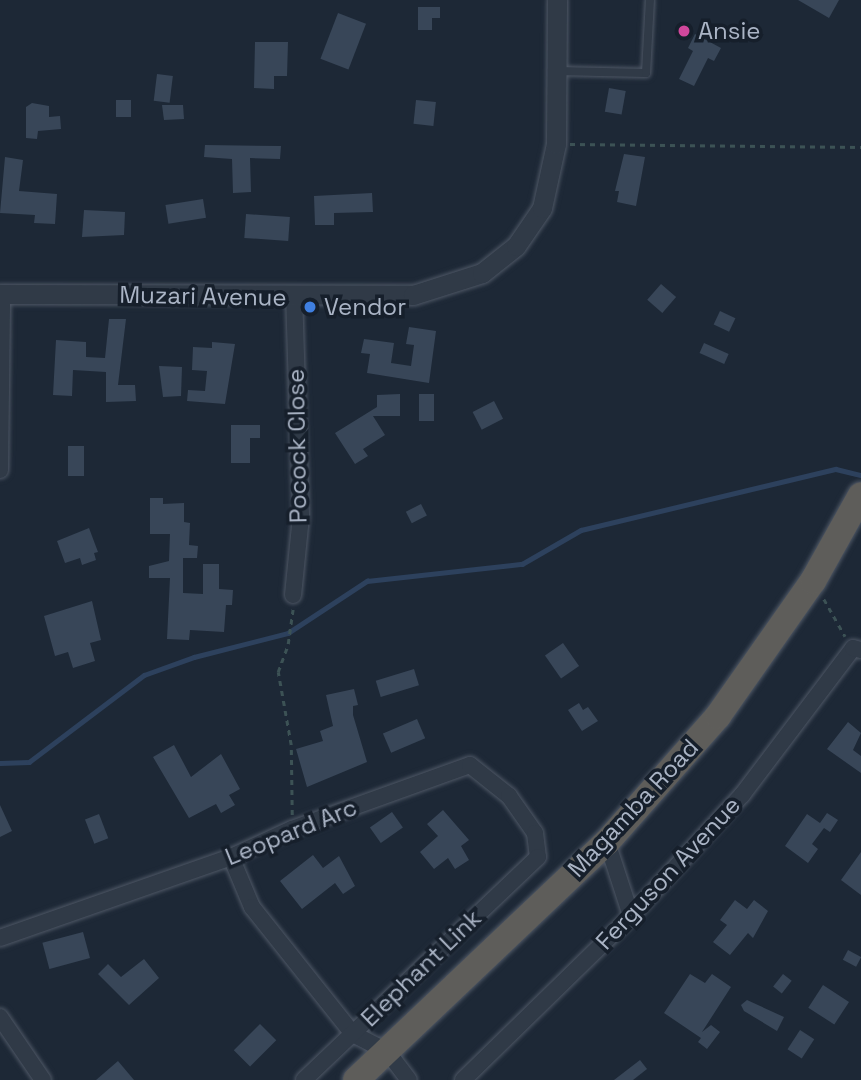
<!DOCTYPE html>
<html>
<head>
<meta charset="utf-8">
<style>
	body { margin:0 }
	#map { position:relative; width:861px; height:1080px; overflow:hidden; background:#1d2836; font-family:"Space Grotesk",sans-serif }
	div>[style] { position:absolute }
	.stream>* { height:4.5px; margin:-2.25px; padding:0 2.25px; transform-origin:2.25px; border-radius:2.25px; background:#2d415d }
	.building>* { inset:0; background:#384658; transform-origin:0 0 }
	.path>* { height:2.5px; margin-top:-1.25px; transform-origin:0; background:repeating-linear-gradient(90deg,#3c5255 0 5px,transparent 0 10px) }
	.roads { filter:drop-shadow(0 0 2px #4e5765) drop-shadow(0 0 2px #4e5765) }
	.service>* { height:8px; margin:-4px; padding:0 4px; transform-origin:4px; border-radius:4px; background:#303a47 }
	.minor>* { height:16px; margin:-8px; padding:0 8px; transform-origin:8px; border-radius:8px; background:#303a47 }
	.tertiary>* { height:19px; margin:-9.5px; padding:0 9.5px; transform-origin:9.5px; border-radius:9.5px; background:#303a47 }
	.trunk>* { height:26px; margin:-13px; padding:0 13px; transform-origin:13px; border-radius:13px; background:#5e5d5a }
	.dots>* { width:19px; height:19px; translate:-50% -50%; box-sizing:border-box; border:4px solid #161f2b; border-radius:50% }
	span { translate:-50% -50%; white-space:nowrap; text-align:center; line-height:1.15; -webkit-text-stroke:7px #161f2b; paint-order:stroke }
	.poi-label { font-size:24px; color:#aab4c5 }
	.left { translate:0 -50%; text-align:left }
	.street-label { font-size:24px; color:#aab4c5 }
</style>
</head>
<body>
<div id="map">
	<div class="stream">
		<div style="left:0;top:763px;width:29px;rotate:-2deg"></div>
		<div style="left:29px;top:762px;width:144px;rotate:-37.1deg"></div>
		<div style="left:144px;top:675px;width:53px;rotate:-19.8deg"></div>
		<div style="left:194px;top:657px;width:97px;rotate:-14.3deg"></div>
		<div style="left:288px;top:633px;width:95px;rotate:-33.4deg"></div>
		<div style="left:367px;top:581px;width:156px;rotate:-6.3deg"></div>
		<div style="left:522px;top:564px;width:68px;rotate:-30deg"></div>
		<div style="left:581px;top:530px;width:262px;rotate:-13.5deg"></div>
		<div style="left:836px;top:469px;width:25px;rotate:14deg"></div>
	</div>
	<div class="building">
		<div style="clip-path:polygon(798px 0,839px 0,829px 18px)"></div>
		<div style="clip-path:polygon(418px 7px,440px 7px,440px 18px,432px 18px,432px 30px,418px 30px)"></div>
		<div style="left:338px;top:13px;width:30px;height:49px;rotate:21deg"></div>
		<div style="clip-path:polygon(695px 34px,721px 48px,714px 61px,708px 58px,694px 86px,679px 79px,693px 51px,688px 48px)"></div>
		<div style="clip-path:polygon(255px 42px,288px 42px,287px 76px,274px 76px,274px 89px,254px 88px)"></div>
		<div style="left:157px;top:74px;width:16px;height:27px;rotate:7deg"></div>
		<div style="left:609px;top:88px;width:17px;height:24px;rotate:10deg"></div>
		<div style="left:116px;top:100px;width:15px;height:17px"></div>
		<div style="left:416px;top:100px;width:20px;height:24px;rotate:6deg"></div>
		<div style="clip-path:polygon(32px 103px,49px 106px,49px 117px,60px 116px,61px 129px,38px 131px,37px 139px,26px 138px,26px 107px)"></div>
		<div style="clip-path:polygon(162px 105px,183px 105px,184px 119px,164px 120px)"></div>
		<div style="clip-path:polygon(205px 145px,281px 146px,280px 159px,250px 158px,251px 192px,233px 193px,232px 159px,204px 157px)"></div>
		<div style="clip-path:polygon(624px 154px,645px 157px,636px 206px,617px 202px,619px 191px,615px 191px)"></div>
		<div style="clip-path:polygon(5px 157px,23px 160px,19px 191px,57px 194px,55px 224px,34px 223px,35px 215px,0 213px)"></div>
		<div style="clip-path:polygon(372px 193px,373px 212px,334px 213px,334px 225px,315px 225px,314px 196px)"></div>
		<div style="left:203px;top:199px;width:19px;height:38px;rotate:81deg"></div>
		<div style="clip-path:polygon(84px 210px,125px 212px,124px 235px,82px 237px)"></div>
		<div style="left:246px;top:214px;width:44px;height:24px;rotate:4deg"></div>
		<div style="left:661px;top:284px;width:20px;height:21px;rotate:41deg"></div>
		<div style="left:720px;top:311px;width:17px;height:15px;rotate:25deg"></div>
		<div style="clip-path:polygon(109px 319px,126px 319px,118px 385px,135px 385px,136px 401px,106px 402px,106px 372px,73px 370px,72px 396px,53px 395px,56px 340px,86px 342px,86px 357px,105px 358px)"></div>
		<div style="clip-path:polygon(409px 327px,436px 331px,429px 383px,367px 373px,370px 354px,361px 353px,364px 339px,394px 343px,391px 363px,411px 366px,414px 345px,406px 344px)"></div>
		<div style="clip-path:polygon(212px 342px,235px 344px,225px 404px,187px 401px,188px 390px,205px 391px,207px 371px,192px 370px,193px 347px,212px 348px)"></div>
		<div style="left:704px;top:343px;width:27px;height:11px;rotate:24deg"></div>
		<div style="clip-path:polygon(159px 366px,182px 367px,181px 396px,163px 397px)"></div>
		<div style="clip-path:polygon(400px 394px,400px 416px,373px 416px,385px 435px,363px 449px,368px 456px,355px 464px,335px 433px,377px 407px,377px 395px)"></div>
		<div style="left:419px;top:394px;width:15px;height:27px"></div>
		<div style="left:494px;top:401px;width:20px;height:24px;rotate:63deg"></div>
		<div style="clip-path:polygon(231px 425px,260px 425px,260px 438px,250px 438px,250px 463px,231px 463px)"></div>
		<div style="left:68px;top:446px;width:16px;height:30px"></div>
		<div style="clip-path:polygon(150px 498px,163px 498px,163px 504px,184px 503px,184px 522px,190px 523px,189px 545px,198px 546px,197px 558px,183px 558px,183px 593px,203px 594px,203px 564px,219px 564px,219px 589px,233px 590px,232px 605px,226px 605px,224px 632px,190px 630px,189px 640px,167px 639px,170px 578px,149px 578px,149px 566px,169px 561px,170px 534px,150px 534px)"></div>
		<div style="left:421px;top:504px;width:13px;height:17px;rotate:63deg"></div>
		<div style="clip-path:polygon(89px 528px,98px 552px,94px 553px,96px 560px,82px 565px,80px 558px,65px 563px,57px 541px)"></div>
		<div style="clip-path:polygon(92px 601px,101px 640px,90px 643px,95px 661px,73px 668px,68px 652px,55px 656px,44px 616px)"></div>
		<div style="left:563px;top:643px;width:28px;height:22px;rotate:55deg"></div>
		<div style="left:414px;top:669px;width:17px;height:40px;rotate:73deg"></div>
		<div style="clip-path:polygon(354px 689px,358px 705px,353px 706px,353px 715px,367px 762px,307px 787px,296px 749px,323px 741px,320px 731px,333px 726px,326px 695px)"></div>
		<div style="clip-path:polygon(579px 703px,583px 710px,588px 707px,598px 721px,582px 731px,568px 710px)"></div>
		<div style="left:417px;top:719px;width:21px;height:37px;rotate:67deg"></div>
		<div style="clip-path:polygon(848px 722px,861px 733px,853px 750px,861px 756px,861px 773px,827px 749px)"></div>
		<div style="clip-path:polygon(174px 745px,191px 777px,221px 754px,240px 789px,229px 795px,235px 805px,221px 813px,216px 804px,189px 818px,153px 757px)"></div>
		<div style="clip-path:polygon(0 805px,12px 831px,0 837px)"></div>
		<div style="clip-path:polygon(443px 810px,469px 840px,461px 846px,469px 860px,455px 869px,448px 858px,434px 869px,420px 852px,438px 836px,427px 824px)"></div>
		<div style="left:392px;top:812px;width:19px;height:27px;rotate:55deg"></div>
		<div style="clip-path:polygon(827px 813px,838px 820px,830px 832px,824px 828px,812px 844px,818px 849px,808px 863px,785px 846px,807px 814px,820px 823px)"></div>
		<div style="left:99px;top:814px;width:26px;height:15px;rotate:69deg"></div>
		<div style="clip-path:polygon(861px 852px,861px 895px,841px 880px)"></div>
		<div style="clip-path:polygon(313px 855px,323px 868px,339px 856px,355px 886px,343px 894px,335px 883px,302px 909px,280px 881px)"></div>
		<div style="clip-path:polygon(735px 900px,747px 909px,754px 900px,768px 911px,753px 938px,748px 933px,730px 955px,713px 942px,727px 925px,720px 920px)"></div>
		<div style="left:83px;top:932px;width:27px;height:42px;rotate:75deg"></div>
		<div style="left:848px;top:950px;width:15px;height:11px;rotate:28deg"></div>
		<div style="clip-path:polygon(144px 959px,159px 978px,129px 1005px,98px 974px,108px 964px,121px 977px)"></div>
		<div style="clip-path:polygon(690px 974px,705px 983px,712px 974px,731px 987px,702px 1032px,711px 1025px,720px 1032px,707px 1049px,698px 1042px,701px 1038px,664px 1013px)"></div>
		<div style="left:783px;top:974px;width:11px;height:16px;rotate:38deg"></div>
		<div style="left:823px;top:985px;width:31px;height:27px;rotate:33deg"></div>
		<div style="clip-path:polygon(747px 1000px,784px 1017px,777px 1031px,744px 1011px,741px 1005px)"></div>
		<div style="left:260px;top:1024px;width:23px;height:37px;rotate:45deg"></div>
		<div style="left:800px;top:1030px;width:17px;height:23px;rotate:33deg"></div>
		<div style="clip-path:polygon(640px 1060px,647px 1069px,633px 1080px,614px 1080px)"></div>
		<div style="clip-path:polygon(118px 1061px,134px 1080px,96px 1080px)"></div>
	</div>
	<div class="path">
		<div style="left:570px;top:144px;width:291px;rotate:0.6deg"></div>
		<div style="left:824px;top:599px;width:43px;rotate:60.4deg"></div>
		<div style="left:292px;top:815px;width:70px;rotate:-90.8deg"></div>
		<div style="left:291px;top:745px;width:74px;rotate:-100.1deg"></div>
		<div style="left:278px;top:672px;width:30px;rotate:-70deg"></div>
		<div style="left:288px;top:644px;width:36px;rotate:-82deg"></div>
	</div>
	<div class="roads">
		<div class="service">
			<div style="left:557px;top:71px;width:89px;rotate:1.3deg"></div>
			<div style="left:646px;top:73px;width:73px;rotate:-86.9deg"></div>
		</div>
		<div class="minor">
			<div style="left:0;top:470px;width:176px;rotate:-89.3deg"></div>
			<div style="left:293px;top:595px;width:79px;rotate:-84.2deg"></div>
			<div style="left:301px;top:516px;width:220px;rotate:-91.8deg"></div>
			<div style="left:607px;top:842px;width:78px;rotate:72deg"></div>
			<div style="left:231px;top:857px;width:54px;rotate:67.2deg"></div>
			<div style="left:252px;top:907px;width:162px;rotate:51.5deg"></div>
			<div style="left:353px;top:1034px;width:38px;rotate:27deg"></div>
			<div style="left:387px;top:1051px;width:36px;rotate:53deg"></div>
			<div style="left:0;top:938px;width:245px;rotate:-19.3deg"></div>
			<div style="left:231px;top:857px;width:67px;rotate:-24.7deg"></div>
			<div style="left:292px;top:829px;width:189px;rotate:-19.8deg"></div>
			<div style="left:470px;top:765px;width:50px;rotate:38.5deg"></div>
			<div style="left:509px;top:796px;width:45px;rotate:54.9deg"></div>
			<div style="left:535px;top:833px;width:24px;rotate:83deg"></div>
			<div style="left:538px;top:857px;width:323px;rotate:136.4deg"></div>
			<div style="left:0;top:1017px;width:76px;rotate:55.7deg"></div>
			<div style="left:463px;top:1080px;width:235px;rotate:-44.3deg"></div>
			<div style="left:631px;top:916px;width:164px;rotate:-47.5deg"></div>
			<div style="left:742px;top:795px;width:184px;rotate:-52.9deg"></div>
			<div style="left:853px;top:648px;width:8px;rotate:14deg"></div>
		</div>
		<div class="tertiary">
			<div style="left:0;top:294px;width:413px;rotate:0.1deg"></div>
			<div style="left:413px;top:295px;width:72px;rotate:-17.7deg"></div>
			<div style="left:482px;top:273px;width:43px;rotate:-38.5deg"></div>
			<div style="left:516px;top:246px;width:46px;rotate:-55.6deg"></div>
			<div style="left:542px;top:208px;width:66px;rotate:-77.7deg"></div>
			<div style="left:556px;top:144px;width:144px;rotate:-89.6deg"></div>
		</div>
		<div class="trunk">
			<div style="left:356px;top:1080px;width:346px;rotate:-43.5deg"></div>
			<div style="left:607px;top:842px;width:168px;rotate:-48.6deg"></div>
			<div style="left:718px;top:716px;width:165px;rotate:-54.9deg"></div>
			<div style="left:813px;top:581px;width:98px;rotate:-60.8deg"></div>
		</div>
	</div>
	<div class="dots">
		<div style="left:684px;top:31px;background:#d1479c"></div>
		<div style="left:310px;top:307px;background:#3f7fe0"></div>
	</div>
	<div class="poi-label">
		<span class="left" style="left:698px;top:31px">Ansie</span>
		<span class="left" style="left:324px;top:307px">Vendor</span>
	</div>
	<div class="street-label">
		<span style="left:203px;top:296px;rotate:1deg">Muzari Avenue</span>
		<span style="left:297px;top:446px;rotate:-91deg">Pocock Close</span>
		<span style="left:633px;top:808px;rotate:-47deg">Magamba Road</span>
		<span style="left:291px;top:832px;rotate:-22deg">Leopard Arc</span>
		<span style="left:668px;top:873px;rotate:-47deg">Ferguson Avenue</span>
		<span style="left:421px;top:968px;rotate:-44deg">Elephant Link</span>
	</div>
</div>
</body>
</html>
